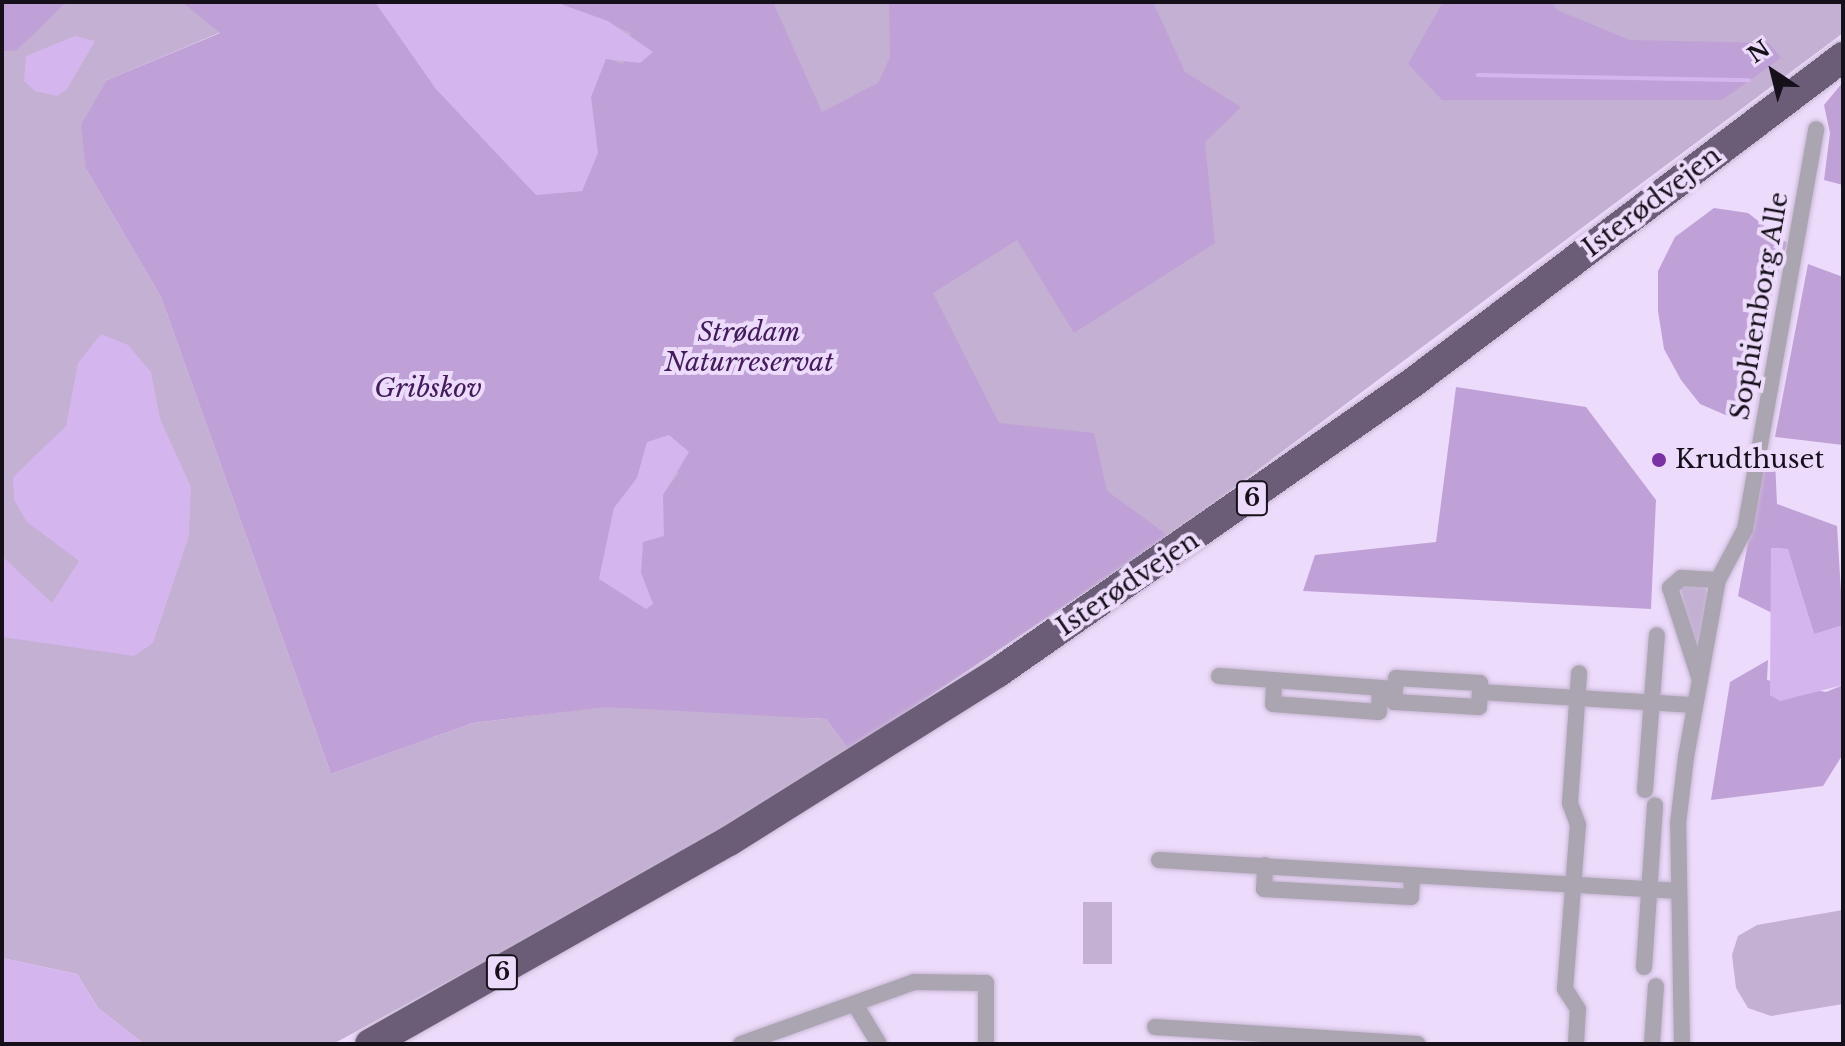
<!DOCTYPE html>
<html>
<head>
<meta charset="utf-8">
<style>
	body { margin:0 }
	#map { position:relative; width:1845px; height:1046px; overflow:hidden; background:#eddbfb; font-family:"Libre Baskerville",serif }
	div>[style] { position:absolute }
	.green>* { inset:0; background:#c4b0d3; transform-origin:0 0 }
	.forest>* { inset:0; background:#c0a1d7 }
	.water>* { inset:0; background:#d5b5ed }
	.stream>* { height:4px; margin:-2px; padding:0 2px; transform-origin:2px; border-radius:2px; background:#d5b5ed }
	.roads { filter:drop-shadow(0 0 2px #c6b6d3) drop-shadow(0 0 2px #c6b6d3) }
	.street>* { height:16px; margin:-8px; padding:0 8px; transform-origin:8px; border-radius:8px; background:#aba4b1 }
	.highway>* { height:30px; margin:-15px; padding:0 15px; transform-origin:15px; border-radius:15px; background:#6b5c77 }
	.dots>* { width:22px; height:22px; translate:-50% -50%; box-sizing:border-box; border:4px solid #eddbfb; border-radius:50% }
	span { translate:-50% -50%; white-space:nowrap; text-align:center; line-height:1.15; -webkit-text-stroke:8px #eddbfb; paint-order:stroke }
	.shield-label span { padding:2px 6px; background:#eddbfb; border:2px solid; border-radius:6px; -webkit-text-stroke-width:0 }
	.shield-label { font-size:24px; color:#16101b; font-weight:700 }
	.street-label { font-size:26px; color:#16101b }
	.park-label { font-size:26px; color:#431b5b; font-style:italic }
	.poi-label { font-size:26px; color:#16101b }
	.left { translate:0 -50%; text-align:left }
	.frame { position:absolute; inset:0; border:4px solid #16101b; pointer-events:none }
	.north { position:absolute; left:1733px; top:32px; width:80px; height:80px; -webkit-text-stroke:6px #eddbfb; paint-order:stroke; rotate:325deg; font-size:22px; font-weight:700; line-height:32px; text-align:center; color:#16101b }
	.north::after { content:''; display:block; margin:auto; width:28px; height:36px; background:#16101b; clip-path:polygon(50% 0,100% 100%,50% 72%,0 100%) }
</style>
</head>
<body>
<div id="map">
	<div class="green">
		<div style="clip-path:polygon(67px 2px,183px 2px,221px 32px,107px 80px,86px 169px,161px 297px,331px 774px,473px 723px,585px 709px,282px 2px,1843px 2px,1843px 33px,1169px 536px,1142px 517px,807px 718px,826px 719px,849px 750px,668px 862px,333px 1044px,144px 1044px,98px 1008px,77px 974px,2px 958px,2px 52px,17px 49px)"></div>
		<div style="clip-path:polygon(1680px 585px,1703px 585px,1708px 593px,1695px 659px)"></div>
		<div style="left:1112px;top:902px;width:62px;height:29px;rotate:90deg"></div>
		<div style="clip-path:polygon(1843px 910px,1843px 1004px,1771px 1016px,1748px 1008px,1736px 988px,1732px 955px,1738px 936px,1757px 925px)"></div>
	</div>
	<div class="forest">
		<div style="clip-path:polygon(2px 2px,67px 2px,17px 50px,2px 52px)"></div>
		<div style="clip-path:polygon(evenodd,182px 2px,375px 2px,436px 89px,536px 195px,582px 191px,597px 153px,591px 96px,606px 58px,623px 64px,631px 33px,555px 2px,773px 2px,822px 112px,878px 83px,890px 57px,889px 2px,1153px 2px,1185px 72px,1241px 107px,1205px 142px,1215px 243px,1074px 333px,1017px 240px,933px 293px,999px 423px,1094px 433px,1107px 491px,1169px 536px,849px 750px,826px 719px,606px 707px,473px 723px,331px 774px,161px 297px,86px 169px,81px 125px,107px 80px,220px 33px,182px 2px,647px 442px,679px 473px,662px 495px,663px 536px,643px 541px,641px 573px,653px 603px,599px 579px,614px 508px,637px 478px,647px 442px)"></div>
		<div style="clip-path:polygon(1443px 2px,1552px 2px,1557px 10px,1630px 40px,1769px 43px,1781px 58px,1722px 100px,1442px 100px,1408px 64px)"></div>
		<div style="clip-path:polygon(1843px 82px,1843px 185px,1824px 180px,1830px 133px,1824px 105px)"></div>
		<div style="clip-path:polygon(1714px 208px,1748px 213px,1787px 243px,1735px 419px,1700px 404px,1681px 380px,1664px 349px,1658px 311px,1658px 271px,1675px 237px)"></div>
		<div style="clip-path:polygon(1808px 264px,1843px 277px,1843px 445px,1775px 437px)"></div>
		<div style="clip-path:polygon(1456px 387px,1586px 407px,1656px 500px,1651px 609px,1303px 591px,1315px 555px,1436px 542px)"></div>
		<div style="clip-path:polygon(1764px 457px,1775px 460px,1777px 504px,1837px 526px,1843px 625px,1833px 631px,1814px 634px,1787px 549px,1771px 548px,1776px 615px,1738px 596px)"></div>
		<div style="clip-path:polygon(1768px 660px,1767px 680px,1826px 692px,1843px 685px,1843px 754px,1823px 786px,1711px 800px,1730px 682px)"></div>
	</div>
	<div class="water">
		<div style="clip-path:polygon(375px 2px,555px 2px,608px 21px,653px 52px,640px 63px,606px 59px,591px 97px,598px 153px,582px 191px,536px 195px,436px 89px)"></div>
		<div style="clip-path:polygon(75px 36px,95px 41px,67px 89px,57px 96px,35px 91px,24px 81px,26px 56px)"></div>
		<div style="clip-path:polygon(101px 334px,128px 345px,151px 372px,160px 419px,191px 487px,189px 536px,153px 643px,134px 656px,2px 637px,2px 556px,52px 603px,79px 561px,27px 522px,14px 500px,13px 477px,66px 426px,78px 363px)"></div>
		<div style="clip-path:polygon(669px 435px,689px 452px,663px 495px,664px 536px,643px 542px,641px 573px,653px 604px,646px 609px,599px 579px,614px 508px,637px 478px,647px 442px)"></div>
		<div style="clip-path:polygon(1771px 548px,1788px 549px,1814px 634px,1843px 625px,1843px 685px,1780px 701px,1770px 695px)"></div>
		<div style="clip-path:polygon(2px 958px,77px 974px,98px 1008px,144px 1044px,2px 1044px)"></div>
	</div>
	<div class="stream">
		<div style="left:1478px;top:75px;width:271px;rotate:1.1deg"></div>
	</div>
	<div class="roads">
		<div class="street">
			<div style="left:1219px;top:676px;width:176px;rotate:4.2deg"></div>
			<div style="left:1699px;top:677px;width:94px;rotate:-108deg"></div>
			<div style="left:1670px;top:588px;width:15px;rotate:-42deg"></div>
			<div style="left:1681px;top:578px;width:37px;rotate:3deg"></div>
			<div style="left:1274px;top:680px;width:24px;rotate:92deg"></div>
			<div style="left:1273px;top:704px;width:106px;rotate:4.3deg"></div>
			<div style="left:1379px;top:712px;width:24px;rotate:-88deg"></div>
			<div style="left:1480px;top:692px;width:15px;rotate:94deg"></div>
			<div style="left:1479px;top:707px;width:85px;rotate:-176.6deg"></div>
			<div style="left:1394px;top:702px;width:24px;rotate:-85deg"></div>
			<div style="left:1396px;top:678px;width:84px;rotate:3.4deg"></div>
			<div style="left:1480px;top:683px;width:9px;rotate:90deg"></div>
			<div style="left:1480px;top:692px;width:215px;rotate:3.5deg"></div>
			<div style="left:1645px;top:790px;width:155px;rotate:-85.6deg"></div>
			<div style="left:1159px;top:860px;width:521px;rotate:3.41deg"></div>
			<div style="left:1265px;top:865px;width:24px;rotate:92deg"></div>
			<div style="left:1264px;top:889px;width:147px;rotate:3.1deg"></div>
			<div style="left:1411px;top:897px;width:17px;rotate:-87deg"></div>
			<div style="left:1644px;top:967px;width:162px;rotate:-86.1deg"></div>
			<div style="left:856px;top:1006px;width:44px;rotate:58.8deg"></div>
			<div style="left:1155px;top:1027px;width:263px;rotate:3.7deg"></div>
			<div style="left:741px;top:1044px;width:184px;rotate:-19.7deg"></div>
			<div style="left:914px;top:982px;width:72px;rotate:0.8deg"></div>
			<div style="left:986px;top:983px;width:61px;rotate:90deg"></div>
			<div style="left:1576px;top:1044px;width:35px;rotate:-87deg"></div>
			<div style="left:1578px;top:1009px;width:24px;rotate:-123deg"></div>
			<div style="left:1565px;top:989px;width:165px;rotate:-85.5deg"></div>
			<div style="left:1578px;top:825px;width:23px;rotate:-110deg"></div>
			<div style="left:1570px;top:803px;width:130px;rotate:-86deg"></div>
			<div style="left:1652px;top:1044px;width:58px;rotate:-86.1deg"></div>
			<div style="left:1682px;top:1044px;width:220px;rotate:-91deg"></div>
			<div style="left:1678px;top:824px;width:67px;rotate:-83.2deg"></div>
			<div style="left:1686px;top:757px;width:180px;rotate:-79.8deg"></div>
			<div style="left:1718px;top:580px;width:58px;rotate:-62.1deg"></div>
			<div style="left:1745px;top:529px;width:406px;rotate:-79.9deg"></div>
		</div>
		<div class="highway">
			<div style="left:370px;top:1044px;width:412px;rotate:-29.5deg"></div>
			<div style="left:729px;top:841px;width:316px;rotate:-32.1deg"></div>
			<div style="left:997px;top:673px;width:505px;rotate:-34.92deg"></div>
			<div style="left:1411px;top:384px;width:542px;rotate:-37.12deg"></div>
		</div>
	</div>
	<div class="dots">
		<div style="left:1659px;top:460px;background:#7a31a4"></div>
	</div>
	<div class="shield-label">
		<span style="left:1252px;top:498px">6</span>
		<span style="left:502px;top:972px">6</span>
	</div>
	<div class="street-label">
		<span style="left:1652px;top:202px;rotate:-37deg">Isterødvejen</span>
		<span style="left:1760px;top:306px;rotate:-80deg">Sophienborg Alle</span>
		<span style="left:1128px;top:584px;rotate:-34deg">Isterødvejen</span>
	</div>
	<div class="park-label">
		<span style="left:749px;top:348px">Strødam<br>Naturreservat</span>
		<span style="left:428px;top:389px">Gribskov</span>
	</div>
	<div class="poi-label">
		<span class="left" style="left:1675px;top:460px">Krudthuset</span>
	</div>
	<div class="frame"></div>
	<div class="north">N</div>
</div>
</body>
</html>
